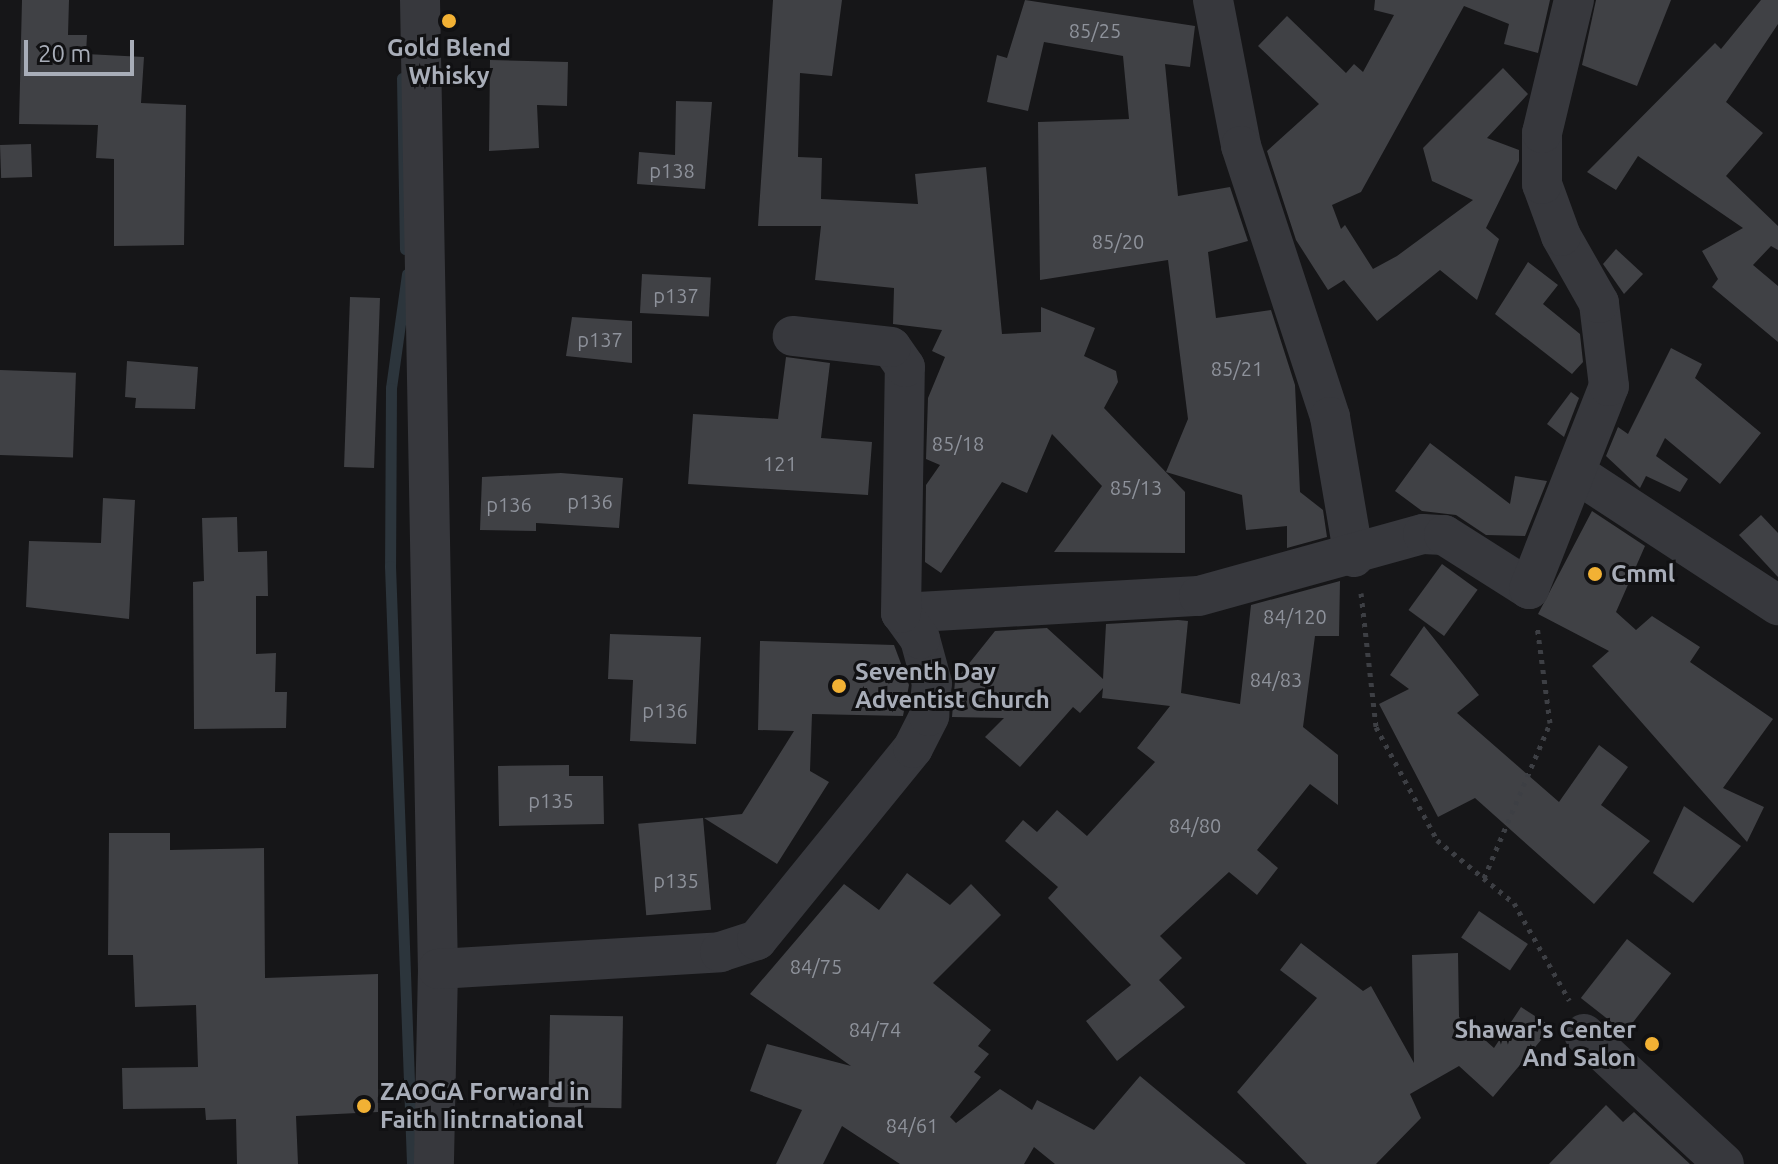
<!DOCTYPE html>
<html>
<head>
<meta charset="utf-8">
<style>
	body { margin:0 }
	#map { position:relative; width:1778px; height:1164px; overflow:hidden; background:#161618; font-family:Ubuntu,sans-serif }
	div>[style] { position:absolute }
	.stream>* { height:11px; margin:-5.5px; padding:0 5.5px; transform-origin:5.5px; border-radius:5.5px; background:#2c353c }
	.building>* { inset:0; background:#404145; transform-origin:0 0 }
	.path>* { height:5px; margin-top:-2.5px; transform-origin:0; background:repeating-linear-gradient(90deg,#3d3f44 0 4px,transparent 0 10px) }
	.minor>* { height:40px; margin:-20px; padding:0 20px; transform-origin:20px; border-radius:20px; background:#37383d }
	.dots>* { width:22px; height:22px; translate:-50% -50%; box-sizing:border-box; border:4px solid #111113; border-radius:50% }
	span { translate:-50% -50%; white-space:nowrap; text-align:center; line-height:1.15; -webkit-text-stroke:6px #111113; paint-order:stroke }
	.number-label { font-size:20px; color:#8e929b }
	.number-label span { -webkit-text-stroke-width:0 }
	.poi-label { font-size:24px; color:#a8adb8; font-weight:700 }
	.left { translate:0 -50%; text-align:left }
	.right { translate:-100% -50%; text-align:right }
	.scale { position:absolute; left:24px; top:40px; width:110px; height:36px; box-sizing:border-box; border:4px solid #a8adb8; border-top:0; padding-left:10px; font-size:24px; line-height:28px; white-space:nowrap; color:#a8adb8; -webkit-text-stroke:6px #111113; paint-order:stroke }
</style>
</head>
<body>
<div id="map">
	<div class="stream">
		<div style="left:402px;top:78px;width:171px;rotate:89deg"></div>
		<div style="left:407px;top:274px;width:115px;rotate:98deg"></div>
		<div style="left:391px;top:388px;width:178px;rotate:90.3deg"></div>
		<div style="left:390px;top:566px;width:598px;rotate:87.89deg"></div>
	</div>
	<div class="building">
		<div style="clip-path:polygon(22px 0,69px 0,68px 35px,87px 35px,86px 54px,144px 57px,141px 103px,186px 105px,184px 245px,114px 246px,114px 159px,96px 158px,98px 125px,19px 124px)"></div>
		<div style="clip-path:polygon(773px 0,842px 0,832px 76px,800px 73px,798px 157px,822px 158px,821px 199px,918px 204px,915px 174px,986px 167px,1002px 334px,1041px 332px,1041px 307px,1095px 328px,1084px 356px,1116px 371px,1118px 382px,1104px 408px,1185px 492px,1185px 553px,1054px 552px,1102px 486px,1052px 434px,1027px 493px,1002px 482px,941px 573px,925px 562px,926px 485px,940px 465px,926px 459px,928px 398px,945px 357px,932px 351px,942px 330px,893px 324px,894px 288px,815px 280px,821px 226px,758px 226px)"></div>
		<div style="clip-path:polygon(1025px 0,1195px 26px,1190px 67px,1165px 64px,1178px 196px,1230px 187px,1248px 241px,1208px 252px,1216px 318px,1271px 310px,1295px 385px,1300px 492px,1323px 510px,1327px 537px,1287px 548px,1287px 526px,1246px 530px,1242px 495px,1166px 472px,1188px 419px,1168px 260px,1040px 280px,1038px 122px,1129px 119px,1123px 56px,1044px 42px,1028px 111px,987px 102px,997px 55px,1007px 58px)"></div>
		<div style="clip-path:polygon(1375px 0,1550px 0,1538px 53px,1504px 44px,1509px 24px,1464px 6px,1361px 192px,1332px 205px,1341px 229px,1345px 225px,1373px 269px,1397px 256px,1473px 200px,1432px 181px,1423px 148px,1503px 68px,1528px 94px,1487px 138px,1519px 150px,1519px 161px,1486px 228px,1499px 239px,1477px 300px,1440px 270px,1377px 321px,1344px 280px,1328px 290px,1296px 240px,1267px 151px,1319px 104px,1258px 46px,1287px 16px,1346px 73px,1354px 64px,1363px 72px,1394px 15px,1374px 10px)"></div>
		<div style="clip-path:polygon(1596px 0,1671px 0,1637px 86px,1582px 65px)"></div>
		<div style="clip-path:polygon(1761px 0,1778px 0,1778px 24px,1726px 102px,1763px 133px,1726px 176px,1778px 226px,1778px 250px,1771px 246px,1753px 265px,1778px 286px,1778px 342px,1712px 287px,1718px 279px,1702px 251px,1743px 228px,1638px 156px,1616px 190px,1587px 172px,1715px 43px,1721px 49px)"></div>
		<div style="clip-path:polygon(490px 60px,568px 62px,567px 106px,537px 105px,539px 148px,489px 151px)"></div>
		<div style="clip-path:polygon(676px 101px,712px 102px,705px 189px,637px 184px,639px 152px,675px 155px)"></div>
		<div style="left:31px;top:144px;width:33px;height:31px;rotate:88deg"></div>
		<div style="clip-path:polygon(1616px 249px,1643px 274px,1624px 294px,1603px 264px)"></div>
		<div style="clip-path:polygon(1528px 262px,1558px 285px,1543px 304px,1580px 334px,1583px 362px,1572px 374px,1495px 314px)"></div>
		<div style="left:642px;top:274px;width:69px;height:39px;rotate:3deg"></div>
		<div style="left:350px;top:297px;width:30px;height:170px;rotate:2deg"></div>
		<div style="clip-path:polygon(572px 317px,632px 321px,632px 363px,566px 356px)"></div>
		<div style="clip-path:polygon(1671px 348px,1702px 364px,1695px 378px,1761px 433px,1720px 484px,1665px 438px,1656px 456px,1688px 479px,1680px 492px,1646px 476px,1640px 488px,1606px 456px,1618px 427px,1628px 434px)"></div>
		<div style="clip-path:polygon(786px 357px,830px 363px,821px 438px,872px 442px,868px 495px,688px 484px,693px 414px,778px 419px)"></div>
		<div style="clip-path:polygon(127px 361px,198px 367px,195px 409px,135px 408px,136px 398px,125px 397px)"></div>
		<div style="left:0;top:370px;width:76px;height:85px;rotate:2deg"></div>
		<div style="clip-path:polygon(1571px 392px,1579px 398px,1564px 437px,1547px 424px)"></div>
		<div style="clip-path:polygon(1430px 443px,1510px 504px,1515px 476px,1547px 481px,1525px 536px,1486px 535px,1456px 515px,1422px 511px,1395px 491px)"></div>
		<div style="clip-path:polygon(561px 473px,623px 478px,619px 528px,536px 523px,536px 531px,480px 530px,482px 477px)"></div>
		<div style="clip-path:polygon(103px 498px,135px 500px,129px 619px,26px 607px,29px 541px,101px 543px)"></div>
		<div style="clip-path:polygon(1592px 511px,1645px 546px,1616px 612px,1636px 630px,1652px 616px,1700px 647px,1690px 662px,1773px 719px,1723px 788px,1764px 807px,1747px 842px,1592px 666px,1609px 651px,1538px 614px)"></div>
		<div style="clip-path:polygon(1761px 515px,1778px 533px,1778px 577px,1739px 535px)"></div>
		<div style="clip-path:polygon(237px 517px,238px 552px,267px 551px,268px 596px,256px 596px,256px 654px,276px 653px,275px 692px,287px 692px,286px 728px,194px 729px,193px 582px,204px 581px,202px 518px)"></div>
		<div style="left:1442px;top:564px;width:44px;height:57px;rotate:36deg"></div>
		<div style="clip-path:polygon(1340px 581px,1339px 636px,1315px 636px,1303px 727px,1338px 755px,1338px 805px,1310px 784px,1257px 850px,1278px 868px,1257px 895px,1229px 872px,1160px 936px,1182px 958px,1159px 980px,1185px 1007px,1117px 1061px,1086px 1021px,1131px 985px,1048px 898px,1058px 887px,1005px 841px,1023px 820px,1037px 832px,1057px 810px,1087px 836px,1155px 762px,1137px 748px,1170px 706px,1102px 698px,1103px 688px,1080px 713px,1073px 707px,1020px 767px,985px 737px,1004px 718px,952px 717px,955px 681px,995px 631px,1047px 628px,1103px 679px,1106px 624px,1178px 620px,1188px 621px,1181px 693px,1240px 704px,1251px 605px)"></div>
		<div style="clip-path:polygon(1424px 626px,1479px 695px,1457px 713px,1559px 802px,1599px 745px,1628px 767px,1601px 805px,1650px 841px,1594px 904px,1475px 798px,1438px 817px,1379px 704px,1409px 689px,1390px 675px)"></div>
		<div style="clip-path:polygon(610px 634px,701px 637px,696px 744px,630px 741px,633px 680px,608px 679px)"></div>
		<div style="clip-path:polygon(760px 641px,894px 645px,909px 685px,903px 716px,812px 714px,810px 771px,829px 782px,777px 864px,704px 818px,742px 814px,794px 731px,758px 730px)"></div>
		<div style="clip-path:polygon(569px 765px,569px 776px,603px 776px,604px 824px,499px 826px,498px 766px)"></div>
		<div style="clip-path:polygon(1684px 806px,1741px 846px,1693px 903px,1653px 873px)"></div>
		<div style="left:703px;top:818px;width:92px;height:65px;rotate:85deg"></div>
		<div style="clip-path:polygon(109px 833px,170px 833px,170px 850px,264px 848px,265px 978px,378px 974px,378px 1112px,296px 1116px,298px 1164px,237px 1164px,236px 1119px,206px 1120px,205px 1108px,123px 1109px,122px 1068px,198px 1067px,196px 1005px,135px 1007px,133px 955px,108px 955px)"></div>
		<div style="clip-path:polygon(907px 873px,950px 905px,971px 884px,1001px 915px,933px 983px,991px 1030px,978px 1046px,989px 1054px,974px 1072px,981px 1077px,950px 1117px,956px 1123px,1000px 1089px,1032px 1110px,1037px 1100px,1094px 1130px,1140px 1076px,1246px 1164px,1055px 1164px,1034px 1147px,1024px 1164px,900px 1164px,842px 1126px,823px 1164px,776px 1164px,802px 1110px,750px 1091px,767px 1044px,851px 1066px,750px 994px,844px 884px,879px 910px)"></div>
		<div style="left:1479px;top:911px;width:59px;height:32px;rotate:34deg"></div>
		<div style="left:1627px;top:939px;width:56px;height:75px;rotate:38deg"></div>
		<div style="clip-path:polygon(1301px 943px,1363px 991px,1371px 986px,1414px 1063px,1412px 955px,1458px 953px,1459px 1017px,1494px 1048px,1521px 1007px,1552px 1027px,1493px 1097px,1459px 1066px,1410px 1094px,1421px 1118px,1376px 1164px,1307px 1164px,1237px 1092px,1317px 998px,1280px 970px)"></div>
		<div style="left:550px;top:1015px;width:73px;height:92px;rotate:1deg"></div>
		<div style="clip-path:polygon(1606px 1105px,1623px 1122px,1634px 1112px,1690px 1164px,1549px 1164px)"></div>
	</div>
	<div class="path">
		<div style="left:1361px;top:593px;width:135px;rotate:83.6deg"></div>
		<div style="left:1376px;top:727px;width:128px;rotate:61.6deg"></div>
		<div style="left:1437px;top:840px;width:99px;rotate:39.3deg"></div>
		<div style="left:1514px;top:903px;width:112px;rotate:60.4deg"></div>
		<div style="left:1484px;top:878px;width:168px;rotate:-66.9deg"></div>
		<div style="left:1550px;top:723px;width:99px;rotate:-97.6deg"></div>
	</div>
	<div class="minor">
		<div style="left:420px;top:0;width:969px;rotate:88.94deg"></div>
		<div style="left:438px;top:969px;width:195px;rotate:91.2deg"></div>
		<div style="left:1213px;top:0;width:149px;rotate:79.1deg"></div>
		<div style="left:1241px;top:146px;width:285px;rotate:71.8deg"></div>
		<div style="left:1330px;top:417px;width:142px;rotate:80.3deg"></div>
		<div style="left:1579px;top:475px;width:238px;rotate:33.2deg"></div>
		<div style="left:901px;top:613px;width:298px;rotate:-3.3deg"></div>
		<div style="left:1199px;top:596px;width:232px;rotate:-15.5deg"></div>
		<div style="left:1423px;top:534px;width:21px;rotate:3deg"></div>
		<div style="left:1444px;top:535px;width:101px;rotate:32.4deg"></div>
		<div style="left:1529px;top:589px;width:218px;rotate:-68.5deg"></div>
		<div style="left:1609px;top:386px;width:84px;rotate:-96.9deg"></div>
		<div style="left:1599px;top:303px;width:77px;rotate:-119.6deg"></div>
		<div style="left:1561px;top:236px;width:55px;rotate:-110.1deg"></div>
		<div style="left:1542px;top:184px;width:51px;rotate:-90deg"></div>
		<div style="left:1542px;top:133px;width:137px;rotate:-76.5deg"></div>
		<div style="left:438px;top:969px;width:283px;rotate:-3.4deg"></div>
		<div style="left:720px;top:952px;width:39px;rotate:-18deg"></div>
		<div style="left:757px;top:940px;width:247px;rotate:-50.9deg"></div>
		<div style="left:913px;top:748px;width:36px;rotate:-63deg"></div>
		<div style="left:929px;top:716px;width:33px;rotate:-85deg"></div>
		<div style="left:932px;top:683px;width:46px;rotate:-105.3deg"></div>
		<div style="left:920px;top:639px;width:32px;rotate:-126deg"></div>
		<div style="left:901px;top:613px;width:246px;rotate:-89.1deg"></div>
		<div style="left:905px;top:367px;width:24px;rotate:-125deg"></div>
		<div style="left:891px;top:347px;width:99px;rotate:-173.6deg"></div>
		<div style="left:1584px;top:1034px;width:191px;rotate:42.9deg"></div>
	</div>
	<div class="dots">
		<div style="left:449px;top:21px;background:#f2b134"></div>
		<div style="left:1595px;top:574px;background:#f2b134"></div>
		<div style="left:839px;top:686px;background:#f2b134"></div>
		<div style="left:1652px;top:1044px;background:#f2b134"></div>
		<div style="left:364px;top:1106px;background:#f2b134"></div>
	</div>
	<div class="number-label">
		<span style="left:1095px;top:30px">85/25</span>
		<span style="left:672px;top:170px">p138</span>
		<span style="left:1118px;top:241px">85/20</span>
		<span style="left:676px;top:295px">p137</span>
		<span style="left:600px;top:339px">p137</span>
		<span style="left:1237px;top:368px">85/21</span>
		<span style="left:958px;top:443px">85/18</span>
		<span style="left:780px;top:463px">121</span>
		<span style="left:1136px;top:487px">85/13</span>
		<span style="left:590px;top:501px">p136</span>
		<span style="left:509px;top:504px">p136</span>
		<span style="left:1295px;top:616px">84/120</span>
		<span style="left:1276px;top:679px">84/83</span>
		<span style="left:665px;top:710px">p136</span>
		<span style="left:551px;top:800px">p135</span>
		<span style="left:1195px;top:825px">84/80</span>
		<span style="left:676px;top:880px">p135</span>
		<span style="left:816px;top:966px">84/75</span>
		<span style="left:875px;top:1029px">84/74</span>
		<span style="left:912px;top:1125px">84/61</span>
	</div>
	<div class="poi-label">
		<span style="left:449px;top:62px">Gold Blend<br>Whisky</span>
		<span class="left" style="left:1611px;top:574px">Cmml</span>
		<span class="left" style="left:855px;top:686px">Seventh Day<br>Adventist Church</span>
		<span class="right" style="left:1636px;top:1044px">Shawar's Center<br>And Salon</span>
		<span class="left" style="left:380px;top:1106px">ZAOGA Forward in<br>Faith Iintrnational</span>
	</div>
	<div class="scale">20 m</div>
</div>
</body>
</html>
